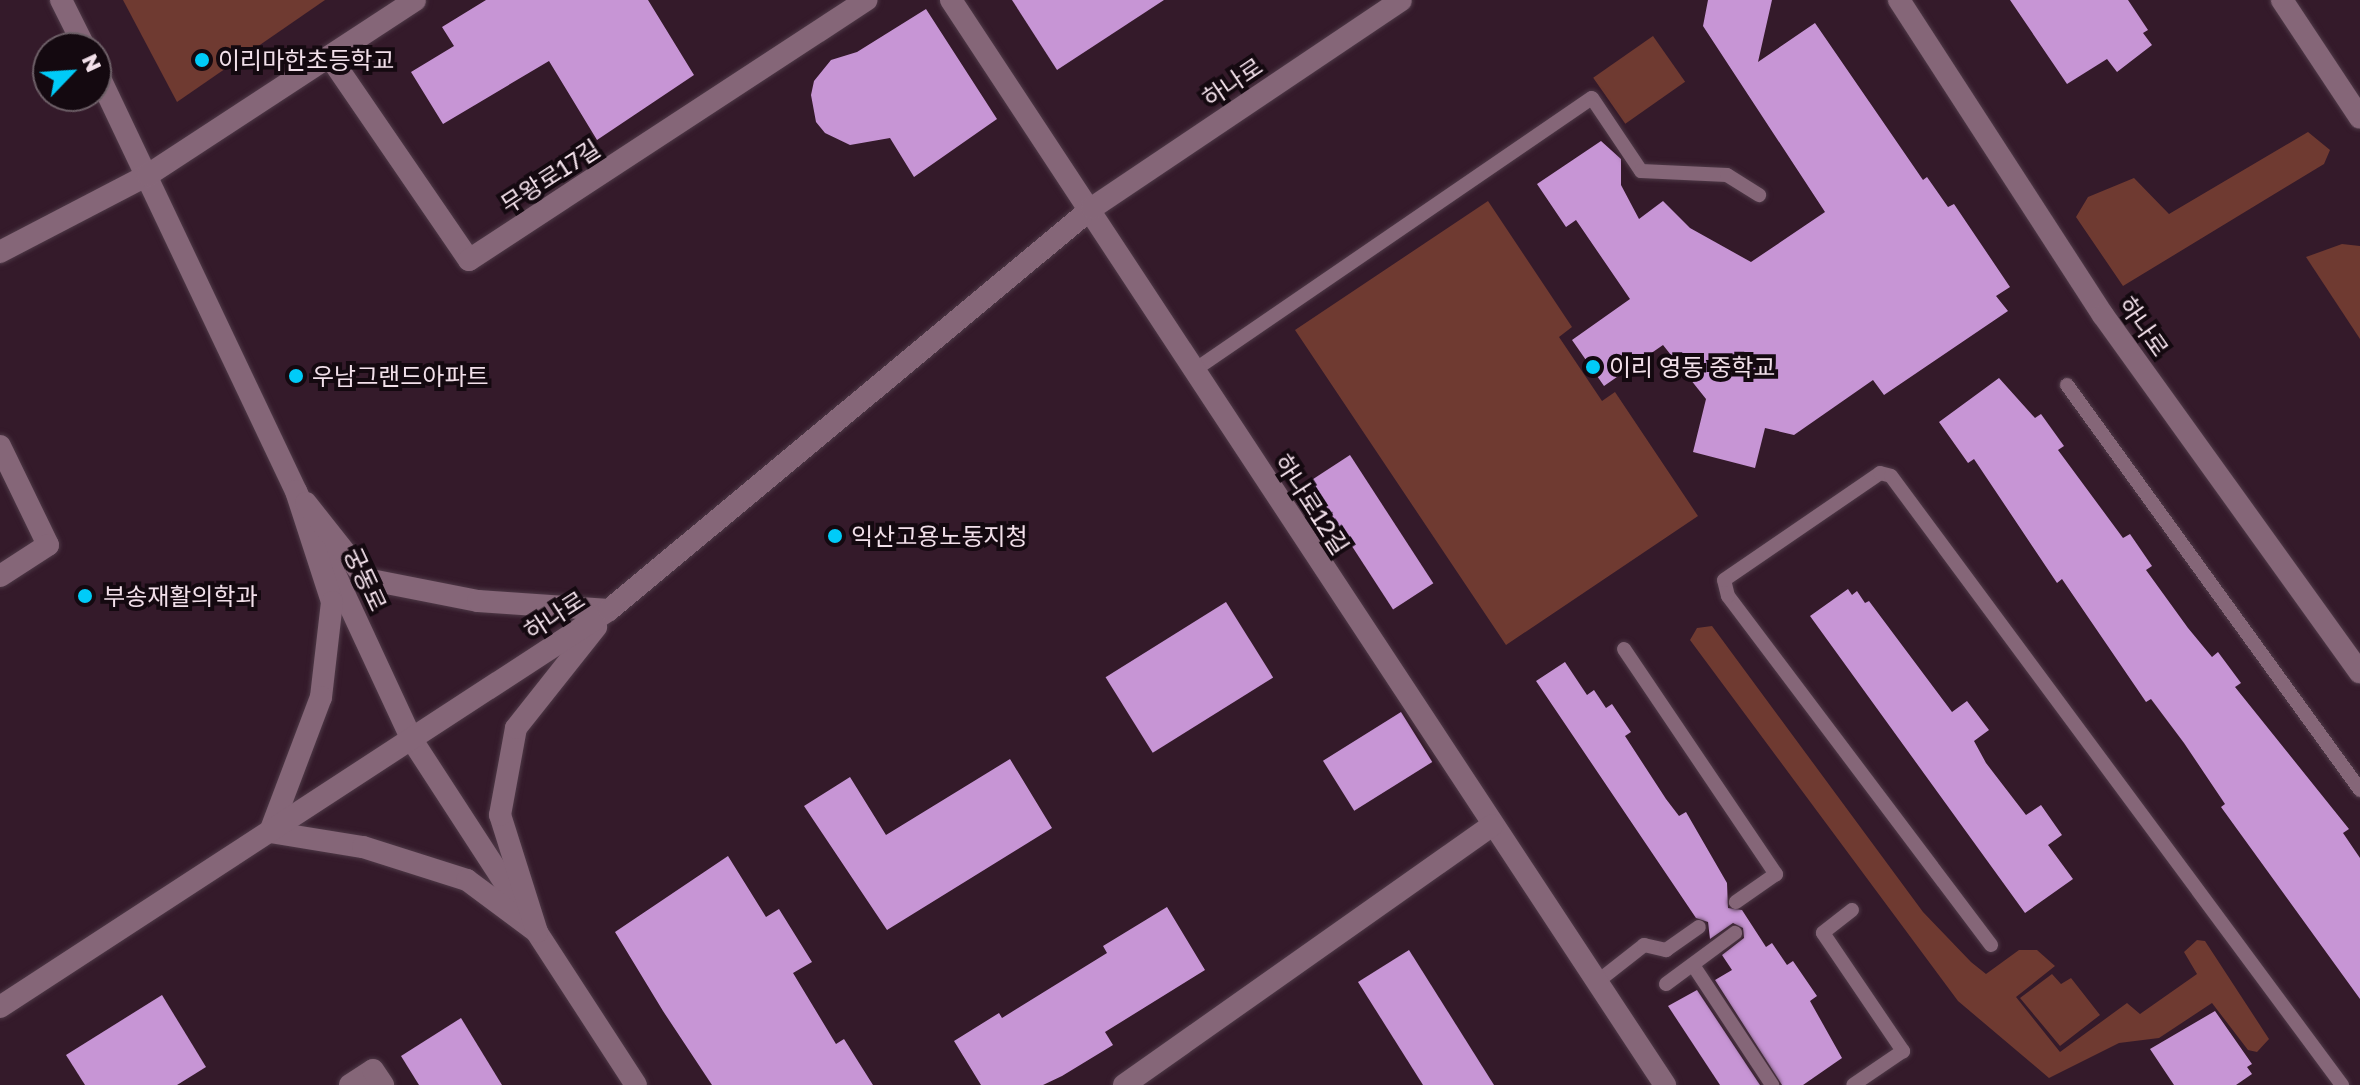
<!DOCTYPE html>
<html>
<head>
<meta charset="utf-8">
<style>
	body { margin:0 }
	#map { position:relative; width:2360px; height:1085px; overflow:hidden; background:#341a2a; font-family:"Golos Text","Noto Sans KR",sans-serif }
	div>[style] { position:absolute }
	.green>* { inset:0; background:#6f3a31; transform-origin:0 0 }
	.building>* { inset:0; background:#c795d5; transform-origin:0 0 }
	.roads { filter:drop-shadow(0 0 2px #4e3947) drop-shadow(0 0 2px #4e3947) }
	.service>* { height:14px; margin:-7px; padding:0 7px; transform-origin:7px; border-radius:7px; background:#856678 }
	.minor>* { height:22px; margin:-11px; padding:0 11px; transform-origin:11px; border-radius:11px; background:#856678 }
	.tertiary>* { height:22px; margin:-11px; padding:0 11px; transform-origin:11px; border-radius:11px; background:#856678 }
	.dots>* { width:22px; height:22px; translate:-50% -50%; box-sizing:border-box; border:4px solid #140910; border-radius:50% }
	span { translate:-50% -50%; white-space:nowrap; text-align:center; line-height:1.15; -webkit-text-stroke:8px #140910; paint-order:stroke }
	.poi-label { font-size:24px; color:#f2e0ea }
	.left { translate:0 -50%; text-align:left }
	.street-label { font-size:24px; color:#f2e0ea }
	.north { position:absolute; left:32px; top:32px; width:80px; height:80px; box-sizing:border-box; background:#140910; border:2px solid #6d5f67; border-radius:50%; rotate:65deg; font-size:22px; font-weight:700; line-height:32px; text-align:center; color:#f2e0ea }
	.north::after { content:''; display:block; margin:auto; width:28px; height:36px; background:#00cbf8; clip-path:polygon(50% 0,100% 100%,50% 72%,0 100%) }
</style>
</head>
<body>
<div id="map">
	<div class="green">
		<div style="clip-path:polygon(123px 0,325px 0,177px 102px)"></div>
		<div style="left:1653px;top:36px;width:56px;height:73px;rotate:55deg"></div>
		<div style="clip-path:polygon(2308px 132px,2330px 150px,2324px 164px,2123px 286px,2076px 217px,2088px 197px,2134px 178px,2169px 214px)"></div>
		<div style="clip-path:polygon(1488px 201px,1572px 327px,1559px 337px,1602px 401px,1615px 392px,1698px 516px,1506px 645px,1295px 330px)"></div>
		<div style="clip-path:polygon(2342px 244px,2360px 246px,2360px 339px,2306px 257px)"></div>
		<div style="clip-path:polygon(1712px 626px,1923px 912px,1971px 962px,1986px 974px,2019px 950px,2037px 950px,2055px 966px,2016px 997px,2060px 1052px,2127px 1003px,2140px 1014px,2197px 974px,2184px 952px,2197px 940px,2205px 941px,2269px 1039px,2257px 1052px,2248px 1050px,2212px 1003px,2159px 1038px,2119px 1043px,2049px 1078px,1958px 1001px,1690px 640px,1697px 628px)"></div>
		<div style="clip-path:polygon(2052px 974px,2061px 984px,2071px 978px,2100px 1015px,2060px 1046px,2020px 998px)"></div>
	</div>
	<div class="building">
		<div style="clip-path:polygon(486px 0,648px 0,694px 75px,597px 140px,549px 61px,443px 124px,411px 72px,454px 46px,442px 27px)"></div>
		<div style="clip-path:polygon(1012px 0,1164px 0,1057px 70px)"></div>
		<div style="clip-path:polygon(1708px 0,1772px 0,1758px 62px,1815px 23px,1923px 180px,1927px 177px,1948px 207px,1954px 204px,2010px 287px,1996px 296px,2008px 311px,1884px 395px,1873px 380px,1794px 435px,1765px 428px,1755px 468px,1693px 452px,1706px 399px,1663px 345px,1604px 386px,1572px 340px,1630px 299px,1576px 220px,1566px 227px,1537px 184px,1601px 141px,1621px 159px,1621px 185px,1639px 219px,1663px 201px,1690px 228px,1751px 262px,1825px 212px,1703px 26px)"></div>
		<div style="clip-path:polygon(2010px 0,2128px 0,2148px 30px,2143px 33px,2152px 45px,2117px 72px,2107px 59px,2067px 84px)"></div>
		<div style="clip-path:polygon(926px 9px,997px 119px,914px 177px,890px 138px,850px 145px,825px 133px,816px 122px,811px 95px,814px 81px,831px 60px,857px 52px)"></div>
		<div style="clip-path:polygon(1999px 378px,2035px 418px,2041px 414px,2064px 446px,2058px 450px,2123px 538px,2130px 534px,2152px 566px,2146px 570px,2188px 628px,2212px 657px,2218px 652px,2241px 683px,2235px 687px,2349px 829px,2343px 833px,2360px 858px,2360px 999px,2221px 807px,2225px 804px,2184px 743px,2151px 699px,2146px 702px,2062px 579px,2057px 583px,1974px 459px,1968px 463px,1939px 422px)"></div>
		<div style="left:1350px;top:455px;width:153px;height:48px;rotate:57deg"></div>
		<div style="clip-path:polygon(1848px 589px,1852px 595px,1857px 591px,1865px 603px,1869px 601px,1952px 712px,1967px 701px,1989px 730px,1974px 741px,1986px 763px,2026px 815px,2041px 805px,2062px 835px,2048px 845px,2073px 879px,2025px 913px,1810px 616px)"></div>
		<div style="left:1226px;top:602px;width:89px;height:142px;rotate:58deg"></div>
		<div style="clip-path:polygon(1565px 662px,1587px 695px,1594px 690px,1606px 708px,1612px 704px,1631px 732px,1625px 736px,1666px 799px,1679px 816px,1686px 812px,1727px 883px,1728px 908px,1742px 910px,1766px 947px,1772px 943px,1787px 965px,1793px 961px,1817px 996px,1810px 1001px,1842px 1058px,1803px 1085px,1782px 1085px,1715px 980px,1732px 970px,1722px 955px,1744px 938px,1743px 928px,1733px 923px,1710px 939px,1708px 922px,1696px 918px,1536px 681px)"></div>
		<div style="left:1401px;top:712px;width:59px;height:92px;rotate:58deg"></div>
		<div style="clip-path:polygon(1010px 759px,1052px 828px,887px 930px,804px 806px,850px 777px,886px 835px)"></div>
		<div style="clip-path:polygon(728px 856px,766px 917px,779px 909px,812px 962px,793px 973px,836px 1044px,844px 1039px,873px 1085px,712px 1085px,663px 1011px,615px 932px)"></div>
		<div style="clip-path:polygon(1167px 907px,1205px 970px,1105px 1032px,1113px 1045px,1062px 1076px,1043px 1085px,981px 1085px,954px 1041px,999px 1013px,1002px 1018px,1107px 953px,1103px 946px)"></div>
		<div style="clip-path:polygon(1409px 950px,1494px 1085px,1423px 1085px,1358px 982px)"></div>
		<div style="clip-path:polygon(1697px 990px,1760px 1085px,1720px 1085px,1668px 1006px)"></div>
		<div style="clip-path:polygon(162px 995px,206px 1067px,177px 1085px,85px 1085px,66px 1055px)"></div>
		<div style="clip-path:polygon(2215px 1011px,2252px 1064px,2247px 1067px,2252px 1074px,2236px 1085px,2174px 1085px,2150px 1049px)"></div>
		<div style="clip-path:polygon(461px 1018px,502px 1085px,419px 1085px,401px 1056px)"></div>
	</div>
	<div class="roads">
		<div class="service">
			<div style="left:1193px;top:371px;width:483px;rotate:-34.4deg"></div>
			<div style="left:1592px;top:98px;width:88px;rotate:56.1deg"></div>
			<div style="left:1641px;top:171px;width:86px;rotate:2.7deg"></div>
			<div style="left:1727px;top:175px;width:38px;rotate:32deg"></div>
			<div style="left:2067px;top:385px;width:500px;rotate:54.1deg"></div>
			<div style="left:1624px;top:649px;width:272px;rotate:56deg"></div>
			<div style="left:1776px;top:874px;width:49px;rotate:145deg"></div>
			<div style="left:1852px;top:910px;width:37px;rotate:142deg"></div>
			<div style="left:1823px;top:933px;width:143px;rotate:55.9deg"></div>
			<div style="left:1903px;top:1051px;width:60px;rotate:145.8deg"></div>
			<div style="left:1991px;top:945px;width:437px;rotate:-127deg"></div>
			<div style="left:1728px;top:596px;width:16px;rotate:-104deg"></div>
			<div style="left:1724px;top:580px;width:189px;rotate:-34.4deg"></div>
			<div style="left:1880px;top:473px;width:11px;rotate:15deg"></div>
			<div style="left:1891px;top:476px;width:758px;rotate:53.48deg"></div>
			<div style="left:1693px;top:965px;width:144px;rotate:56.6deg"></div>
			<div style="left:1597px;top:982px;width:60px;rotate:-38.2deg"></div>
			<div style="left:1644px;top:945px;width:23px;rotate:13deg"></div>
			<div style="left:1666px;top:950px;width:40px;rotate:-34.9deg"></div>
			<div style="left:1666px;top:984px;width:86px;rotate:-36.5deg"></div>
		</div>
		<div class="minor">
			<div style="left:61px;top:0;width:54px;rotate:63.4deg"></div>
			<div style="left:951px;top:0;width:1299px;rotate:56.65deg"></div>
			<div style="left:1899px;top:0;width:375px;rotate:57.1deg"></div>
			<div style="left:2103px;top:315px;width:440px;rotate:54.3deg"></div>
			<div style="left:2282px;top:0;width:141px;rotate:56.5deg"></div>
			<div style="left:330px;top:57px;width:246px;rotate:55.6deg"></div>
			<div style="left:469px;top:260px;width:475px;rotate:-33.2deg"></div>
			<div style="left:96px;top:70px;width:483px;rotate:64.6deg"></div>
			<div style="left:0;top:252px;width:167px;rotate:-27.5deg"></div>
			<div style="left:148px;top:175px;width:319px;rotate:-33.2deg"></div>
			<div style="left:0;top:446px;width:110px;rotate:64.1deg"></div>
			<div style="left:48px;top:545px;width:57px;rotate:147.1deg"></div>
			<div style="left:321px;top:544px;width:216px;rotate:65.1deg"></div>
			<div style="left:412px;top:740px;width:411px;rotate:57deg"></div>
			<div style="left:350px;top:1085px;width:27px;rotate:-33deg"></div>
			<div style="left:373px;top:1070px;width:18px;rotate:56deg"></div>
			<div style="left:1124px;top:1085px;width:451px;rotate:-35.2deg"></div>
		</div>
		<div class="tertiary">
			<div style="left:296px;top:491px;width:117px;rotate:72deg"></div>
			<div style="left:332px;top:602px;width:96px;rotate:96.6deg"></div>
			<div style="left:321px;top:697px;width:144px;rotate:110.7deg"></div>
			<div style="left:270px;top:832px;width:94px;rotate:9.2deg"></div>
			<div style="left:363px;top:847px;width:109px;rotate:17.6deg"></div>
			<div style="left:467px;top:880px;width:87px;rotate:36.6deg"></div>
			<div style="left:306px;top:503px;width:97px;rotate:51.7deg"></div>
			<div style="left:366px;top:579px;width:114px;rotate:11.1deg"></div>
			<div style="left:478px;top:601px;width:131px;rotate:3.9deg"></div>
			<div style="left:537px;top:932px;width:123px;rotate:-107.5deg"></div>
			<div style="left:500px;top:815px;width:88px;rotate:-79.6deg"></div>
			<div style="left:516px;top:728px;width:129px;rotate:-51.6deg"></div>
			<div style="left:0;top:1007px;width:727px;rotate:-33.1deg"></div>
			<div style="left:609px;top:610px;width:628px;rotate:-39.77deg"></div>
			<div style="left:1092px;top:208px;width:372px;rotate:-33.9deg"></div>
		</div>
	</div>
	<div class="dots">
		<div style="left:202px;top:60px;background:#00cbf8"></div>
		<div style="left:1593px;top:367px;background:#00cbf8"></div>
		<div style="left:296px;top:376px;background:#00cbf8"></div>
		<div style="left:835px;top:536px;background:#00cbf8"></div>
		<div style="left:85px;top:596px;background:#00cbf8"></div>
	</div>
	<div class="poi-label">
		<span class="left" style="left:218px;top:60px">이리마한초등학교</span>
		<span class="left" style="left:1609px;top:367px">이리 영동 중학교</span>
		<span class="left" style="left:312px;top:376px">우남그랜드아파트</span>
		<span class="left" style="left:851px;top:536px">익산고용노동지청</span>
		<span class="left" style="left:103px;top:596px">부송재활의학과</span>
	</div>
	<div class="street-label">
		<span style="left:1232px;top:82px;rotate:-34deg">하나로</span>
		<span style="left:550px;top:176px;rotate:-33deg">무왕로17길</span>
		<span style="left:2144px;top:326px;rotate:55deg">하나로</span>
		<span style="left:1312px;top:504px;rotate:57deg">하나로12길</span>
		<span style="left:366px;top:579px;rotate:65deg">궁동로</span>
		<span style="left:554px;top:615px;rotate:-33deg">하나로</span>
	</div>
	<div class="north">N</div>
</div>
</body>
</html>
